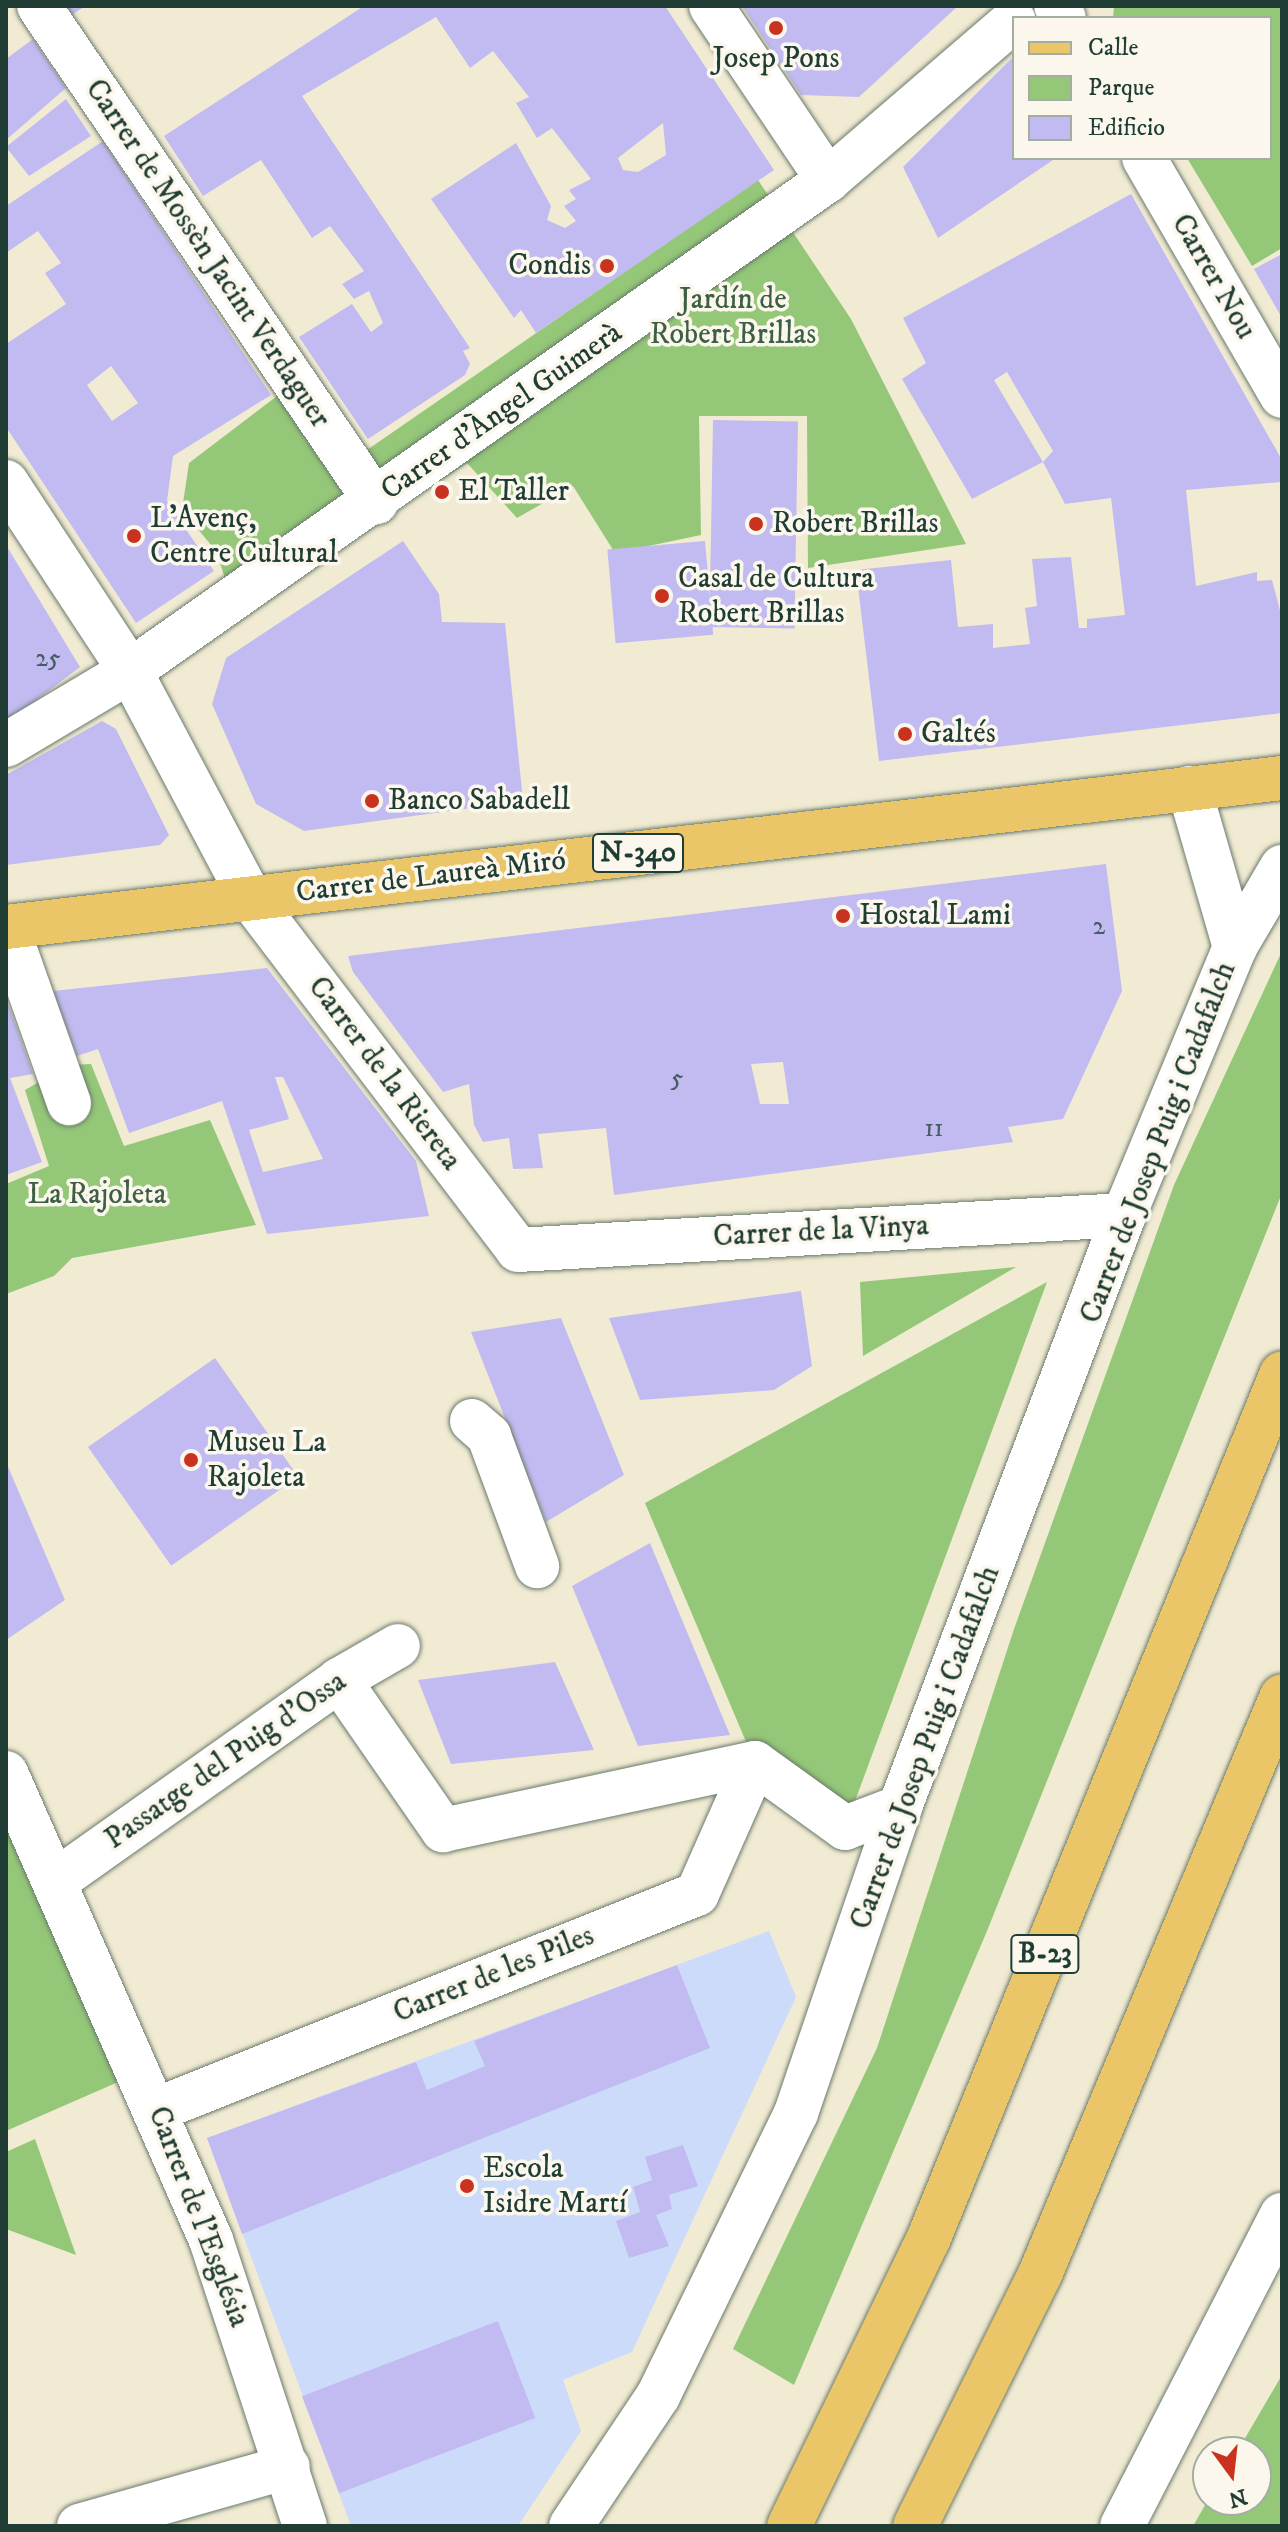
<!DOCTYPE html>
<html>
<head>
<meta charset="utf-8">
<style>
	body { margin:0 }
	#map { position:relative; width:1288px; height:2532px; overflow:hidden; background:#f2ebd3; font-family:"IM FELL DW Pica",serif }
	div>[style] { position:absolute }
	.built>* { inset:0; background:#cddbfa }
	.green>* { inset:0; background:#94c778 }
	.building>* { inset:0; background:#c1bbf1; transform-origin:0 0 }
	.roads { filter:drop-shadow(0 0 2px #697a6c) drop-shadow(0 0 2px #697a6c) }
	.minor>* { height:44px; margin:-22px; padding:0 22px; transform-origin:22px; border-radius:22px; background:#fff }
	.major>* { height:44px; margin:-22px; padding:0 22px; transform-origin:22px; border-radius:22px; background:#ebc669 }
	.highway>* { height:44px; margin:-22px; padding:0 22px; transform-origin:22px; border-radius:22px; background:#ebc669 }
	.dots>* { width:22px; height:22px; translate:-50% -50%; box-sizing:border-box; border:4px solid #fbf7ec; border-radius:50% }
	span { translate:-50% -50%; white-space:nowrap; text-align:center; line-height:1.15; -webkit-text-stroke:7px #fbf7ec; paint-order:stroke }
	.number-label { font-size:26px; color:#485c63 }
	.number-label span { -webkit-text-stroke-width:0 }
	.shield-label span { padding:2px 6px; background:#fbf7ec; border:2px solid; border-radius:6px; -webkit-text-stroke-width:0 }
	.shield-label { font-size:28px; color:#1f3d34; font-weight:700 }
	.poi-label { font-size:30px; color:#1f3d34 }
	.right { translate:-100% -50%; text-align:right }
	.left { translate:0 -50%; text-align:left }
	.street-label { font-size:30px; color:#1f3d34 }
	.park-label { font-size:30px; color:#3c6045 }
	.frame { position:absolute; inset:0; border:8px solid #1f3d34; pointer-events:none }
	.legend { position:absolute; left:1012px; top:16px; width:260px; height:144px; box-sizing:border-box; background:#fbf7ec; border:2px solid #a3ada2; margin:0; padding:10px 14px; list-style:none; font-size:24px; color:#1f3d34 }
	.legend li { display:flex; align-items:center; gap:16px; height:40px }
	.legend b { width:40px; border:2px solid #a3ada2 }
	.north { position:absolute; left:1192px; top:2436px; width:80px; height:80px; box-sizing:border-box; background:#fbf7ec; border:2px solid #a3ada2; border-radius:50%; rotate:165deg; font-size:22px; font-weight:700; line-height:32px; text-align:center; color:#1f3d34 }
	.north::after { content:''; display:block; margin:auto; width:28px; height:36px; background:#c8321e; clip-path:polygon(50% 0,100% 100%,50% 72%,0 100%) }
</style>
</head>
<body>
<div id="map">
	<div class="built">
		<div style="clip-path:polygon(769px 1931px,796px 1997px,632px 2352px,563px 2380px,581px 2431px,518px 2526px,351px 2526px,207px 2138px)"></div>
	</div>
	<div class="green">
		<div style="clip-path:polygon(1114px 6px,1282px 6px,1282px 248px,1252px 266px,1187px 158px,1270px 158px,1270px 18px,1113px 18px)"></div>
		<div style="clip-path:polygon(758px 180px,851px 319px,966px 544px,808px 568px,807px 416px,699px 416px,701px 535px,615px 553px,573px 486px,517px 518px,467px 463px,236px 612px,216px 551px,182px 510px,189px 463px,281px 393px,335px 472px)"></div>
		<div style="clip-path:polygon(1282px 951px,1282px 1193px,987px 1931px,794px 2385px,733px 2349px,877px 2048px,1014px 1629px,1174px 1185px)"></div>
		<div style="clip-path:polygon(91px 1064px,124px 1146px,210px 1120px,256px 1225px,72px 1258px,54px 1276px,6px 1294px,6px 1184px,49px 1166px,25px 1090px,68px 1065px)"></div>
		<div style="clip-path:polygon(1016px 1267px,863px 1356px,860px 1282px)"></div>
		<div style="clip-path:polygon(1047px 1282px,845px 1828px,755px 1763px,645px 1503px)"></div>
		<div style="clip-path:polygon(6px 1821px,125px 2079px,6px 2131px)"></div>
		<div style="clip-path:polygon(35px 2139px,76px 2255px,6px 2229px,6px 2152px)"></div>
		<div style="clip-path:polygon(1282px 2375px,1282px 2526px,1193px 2526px,1208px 2500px,1256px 2500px,1256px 2452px,1237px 2452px)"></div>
	</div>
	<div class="building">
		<div style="clip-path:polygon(67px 6px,85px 6px,72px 15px)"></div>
		<div style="clip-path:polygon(evenodd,364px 6px,665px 6px,774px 170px,536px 333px,521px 310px,514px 318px,431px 199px,516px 143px,551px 206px,547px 220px,565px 228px,576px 221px,564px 206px,576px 199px,569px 190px,591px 179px,552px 128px,537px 138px,516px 103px,529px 97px,493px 51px,470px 68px,436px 17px,302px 96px,470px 348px,463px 351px,470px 364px,465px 375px,368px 439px,299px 337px,352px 304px,371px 332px,383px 323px,369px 291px,354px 299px,342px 284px,364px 271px,330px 226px,312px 238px,261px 160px,203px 196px,164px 136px,364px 6px,663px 123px,666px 155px,638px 172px,623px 170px,618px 158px,663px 123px)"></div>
		<div style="clip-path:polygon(742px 6px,958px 6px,859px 97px,801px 95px)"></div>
		<div style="clip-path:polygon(33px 39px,66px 88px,6px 140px,6px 59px)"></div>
		<div style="clip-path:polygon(1014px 56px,1014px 158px,1056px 158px,938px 238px,903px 167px)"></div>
		<div style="clip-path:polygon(66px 99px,91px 136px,29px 176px,6px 147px)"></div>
		<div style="clip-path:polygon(evenodd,103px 141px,271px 395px,173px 456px,167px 501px,214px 571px,136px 623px,6px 427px,6px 344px,66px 304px,45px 273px,61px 263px,38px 231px,6px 253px,6px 206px,103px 141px,111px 366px,138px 403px,112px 421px,87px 385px,111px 366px)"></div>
		<div style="clip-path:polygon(1131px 194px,1282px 460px,1282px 482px,1186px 490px,1196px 586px,1257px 572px,1257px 581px,1272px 580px,1282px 618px,1282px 713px,879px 761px,856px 570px,951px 560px,958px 627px,993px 624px,993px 648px,1030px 644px,1025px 608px,1037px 606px,1032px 559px,1071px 557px,1079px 628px,1087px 628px,1087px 619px,1125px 615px,1111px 498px,1065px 504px,1043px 462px,1053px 451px,1007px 372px,994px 380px,1043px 462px,972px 499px,902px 379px,926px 363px,903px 318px)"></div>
		<div style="clip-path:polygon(1282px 254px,1282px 318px,1254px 269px)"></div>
		<div style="left:713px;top:420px;width:85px;height:207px;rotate:1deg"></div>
		<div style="clip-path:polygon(403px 541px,439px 594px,442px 622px,505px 623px,523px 801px,304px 831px,256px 804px,212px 704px,226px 658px)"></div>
		<div style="left:705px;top:541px;width:94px;height:98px;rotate:85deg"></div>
		<div style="clip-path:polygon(6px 545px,80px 667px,6px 723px)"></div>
		<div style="clip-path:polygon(102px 721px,116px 729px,169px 835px,160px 845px,6px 865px,6px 775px)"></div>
		<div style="clip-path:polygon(evenodd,1106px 864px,1122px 991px,1063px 1119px,1008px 1127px,1013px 1142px,614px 1195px,606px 1128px,538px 1134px,543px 1168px,513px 1169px,509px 1138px,483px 1142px,474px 1125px,469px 1084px,443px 1092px,353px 972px,348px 956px,1106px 864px,783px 1062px,789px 1104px,760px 1104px,751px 1064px,783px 1062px)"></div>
		<div style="clip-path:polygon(evenodd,267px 968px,416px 1161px,429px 1216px,267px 1234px,222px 1101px,129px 1133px,98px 1049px,77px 1056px,53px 991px,267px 968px,275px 1077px,283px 1077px,323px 1159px,263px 1172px,249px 1130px,289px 1119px,275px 1077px)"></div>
		<div style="clip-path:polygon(6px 998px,33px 1074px,10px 1078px,42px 1162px,6px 1175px)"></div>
		<div style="clip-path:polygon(801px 1291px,812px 1366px,774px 1390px,640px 1400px,609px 1318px)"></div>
		<div style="clip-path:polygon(561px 1318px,624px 1475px,546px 1522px,471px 1332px)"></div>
		<div style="left:215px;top:1358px;width:145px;height:155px;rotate:55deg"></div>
		<div style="clip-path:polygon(6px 1462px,65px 1600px,6px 1640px)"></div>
		<div style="clip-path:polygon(650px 1543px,730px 1735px,638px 1746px,572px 1586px)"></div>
		<div style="clip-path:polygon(555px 1662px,594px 1750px,451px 1764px,418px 1680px)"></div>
		<div style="clip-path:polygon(677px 1965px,710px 2048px,242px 2234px,207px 2138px,416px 2062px,427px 2090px,485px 2066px,474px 2041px)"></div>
		<div style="clip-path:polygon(683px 2145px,698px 2186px,669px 2195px,672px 2209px,656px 2215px,669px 2246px,629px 2258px,616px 2221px,640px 2212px,633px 2187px,652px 2180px,645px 2157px)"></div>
		<div style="left:498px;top:2321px;width:104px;height:210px;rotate:69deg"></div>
	</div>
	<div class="roads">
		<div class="minor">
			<div style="left:39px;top:6px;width:600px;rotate:55.81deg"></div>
			<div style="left:711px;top:6px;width:210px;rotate:56.1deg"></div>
			<div style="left:1056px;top:6px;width:14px;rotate:56deg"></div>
			<div style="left:1144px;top:158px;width:275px;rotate:59.9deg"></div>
			<div style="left:6px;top:482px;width:226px;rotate:56.7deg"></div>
			<div style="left:130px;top:671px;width:257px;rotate:62.1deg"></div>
			<div style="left:250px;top:898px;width:442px;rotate:52.7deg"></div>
			<div style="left:518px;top:1250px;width:607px;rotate:-3.31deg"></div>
			<div style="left:6px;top:745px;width:144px;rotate:-30.8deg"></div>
			<div style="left:130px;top:671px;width:853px;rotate:-35.12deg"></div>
			<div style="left:828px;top:180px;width:245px;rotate:-40.7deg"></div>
			<div style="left:1189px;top:788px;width:166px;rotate:73.9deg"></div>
			<div style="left:7px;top:927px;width:187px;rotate:70.6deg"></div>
			<div style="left:472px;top:1421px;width:23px;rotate:41deg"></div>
			<div style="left:489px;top:1436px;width:139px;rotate:69.7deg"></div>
			<div style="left:339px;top:1680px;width:183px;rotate:55.3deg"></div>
			<div style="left:443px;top:1830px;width:319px;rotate:-12.1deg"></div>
			<div style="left:755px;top:1763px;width:111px;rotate:35.8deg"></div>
			<div style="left:845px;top:1828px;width:59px;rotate:-20.9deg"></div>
			<div style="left:6px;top:1773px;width:510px;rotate:66.3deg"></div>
			<div style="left:211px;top:2240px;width:301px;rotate:71.8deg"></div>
			<div style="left:57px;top:1880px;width:346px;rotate:-35.3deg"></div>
			<div style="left:339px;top:1680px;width:68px;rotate:-30deg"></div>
			<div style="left:158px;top:2109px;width:580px;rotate:-21.75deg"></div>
			<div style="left:697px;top:1894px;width:143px;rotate:-66.1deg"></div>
			<div style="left:79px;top:2526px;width:217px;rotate:-15.8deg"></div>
			<div style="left:571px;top:2526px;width:156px;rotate:-56.2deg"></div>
			<div style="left:658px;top:2396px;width:315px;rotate:-64deg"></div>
			<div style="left:796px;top:2113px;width:323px;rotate:-71.2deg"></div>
			<div style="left:900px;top:1807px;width:633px;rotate:-69.27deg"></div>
			<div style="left:1124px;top:1215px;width:290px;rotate:-67.5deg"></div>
			<div style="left:1235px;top:947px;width:93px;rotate:-59.6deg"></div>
			<div style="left:1122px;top:2526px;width:350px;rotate:-62.8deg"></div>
		</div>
		<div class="major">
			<div style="left:6px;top:927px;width:1285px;rotate:-6.66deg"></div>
		</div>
		<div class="highway">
			<div style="left:789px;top:2526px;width:318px;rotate:-64.1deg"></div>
			<div style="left:928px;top:2240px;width:936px;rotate:-67.79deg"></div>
			<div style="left:915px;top:2526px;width:284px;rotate:-63.6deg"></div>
			<div style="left:1041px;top:2272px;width:624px;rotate:-67.3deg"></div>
		</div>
	</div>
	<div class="dots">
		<div style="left:776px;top:28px;background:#c8321e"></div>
		<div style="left:607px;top:266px;background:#c8321e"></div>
		<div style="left:442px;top:492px;background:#c8321e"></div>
		<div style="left:756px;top:524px;background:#c8321e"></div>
		<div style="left:134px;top:536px;background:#c8321e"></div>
		<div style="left:662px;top:596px;background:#c8321e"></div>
		<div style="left:905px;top:734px;background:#c8321e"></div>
		<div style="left:372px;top:801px;background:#c8321e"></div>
		<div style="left:843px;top:916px;background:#c8321e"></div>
		<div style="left:191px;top:1460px;background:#c8321e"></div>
		<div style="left:467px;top:2186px;background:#c8321e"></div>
	</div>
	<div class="number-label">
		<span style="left:48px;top:659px">25</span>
		<span style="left:1099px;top:927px">2</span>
		<span style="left:677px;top:1079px">5</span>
		<span style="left:934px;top:1129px">11</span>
	</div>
	<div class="shield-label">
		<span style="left:638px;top:853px">N-340</span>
		<span style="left:1045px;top:1954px">B-23</span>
	</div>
	<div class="poi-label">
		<span style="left:776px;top:59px">Josep Pons</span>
		<span class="right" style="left:591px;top:266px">Condis</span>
		<span class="left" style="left:458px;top:492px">El Taller</span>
		<span class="left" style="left:150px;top:536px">L'Avenç,<br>Centre Cultural</span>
		<span class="left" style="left:772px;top:524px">Robert Brillas</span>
		<span class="left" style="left:678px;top:596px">Casal de Cultura<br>Robert Brillas</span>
		<span class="left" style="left:921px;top:734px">Galtés</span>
		<span class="left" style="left:388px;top:801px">Banco Sabadell</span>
		<span class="left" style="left:859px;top:916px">Hostal Lami</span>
		<span class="left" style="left:207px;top:1460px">Museu La<br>Rajoleta</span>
		<span class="left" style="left:483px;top:2186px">Escola<br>Isidre Martí</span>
	</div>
	<div class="street-label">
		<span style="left:207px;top:254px;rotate:56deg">Carrer de Mossèn Jacint Verdaguer</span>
		<span style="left:1213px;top:277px;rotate:60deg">Carrer Nou</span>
		<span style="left:502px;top:412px;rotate:-35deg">Carrer d'Àngel Guimerà</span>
		<span style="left:431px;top:877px;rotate:-7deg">Carrer de Laureà Miró</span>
		<span style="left:384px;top:1074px;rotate:53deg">Carrer de la Riereta</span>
		<span style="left:1159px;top:1143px;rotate:-69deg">Carrer de Josep Puig i Cadafalch</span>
		<span style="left:821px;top:1232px;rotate:-3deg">Carrer de la Vinya</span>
		<span style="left:926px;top:1748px;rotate:-70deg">Carrer de Josep Puig i Cadafalch</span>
		<span style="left:226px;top:1761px;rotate:-35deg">Passatge del Puig d'Ossa</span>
		<span style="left:494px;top:1975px;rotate:-22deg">Carrer de les Piles</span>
		<span style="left:198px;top:2217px;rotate:69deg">Carrer de l'Església</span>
	</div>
	<div class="park-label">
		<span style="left:733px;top:317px">Jardín de<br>Robert Brillas</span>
		<span style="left:97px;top:1195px">La Rajoleta</span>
	</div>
	<div class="frame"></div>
	<ul class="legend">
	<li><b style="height:10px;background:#ebc669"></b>Calle</li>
	<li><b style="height:22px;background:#94c778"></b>Parque</li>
	<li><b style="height:22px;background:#c1bbf1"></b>Edificio</li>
	</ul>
	<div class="north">N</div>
</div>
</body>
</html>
